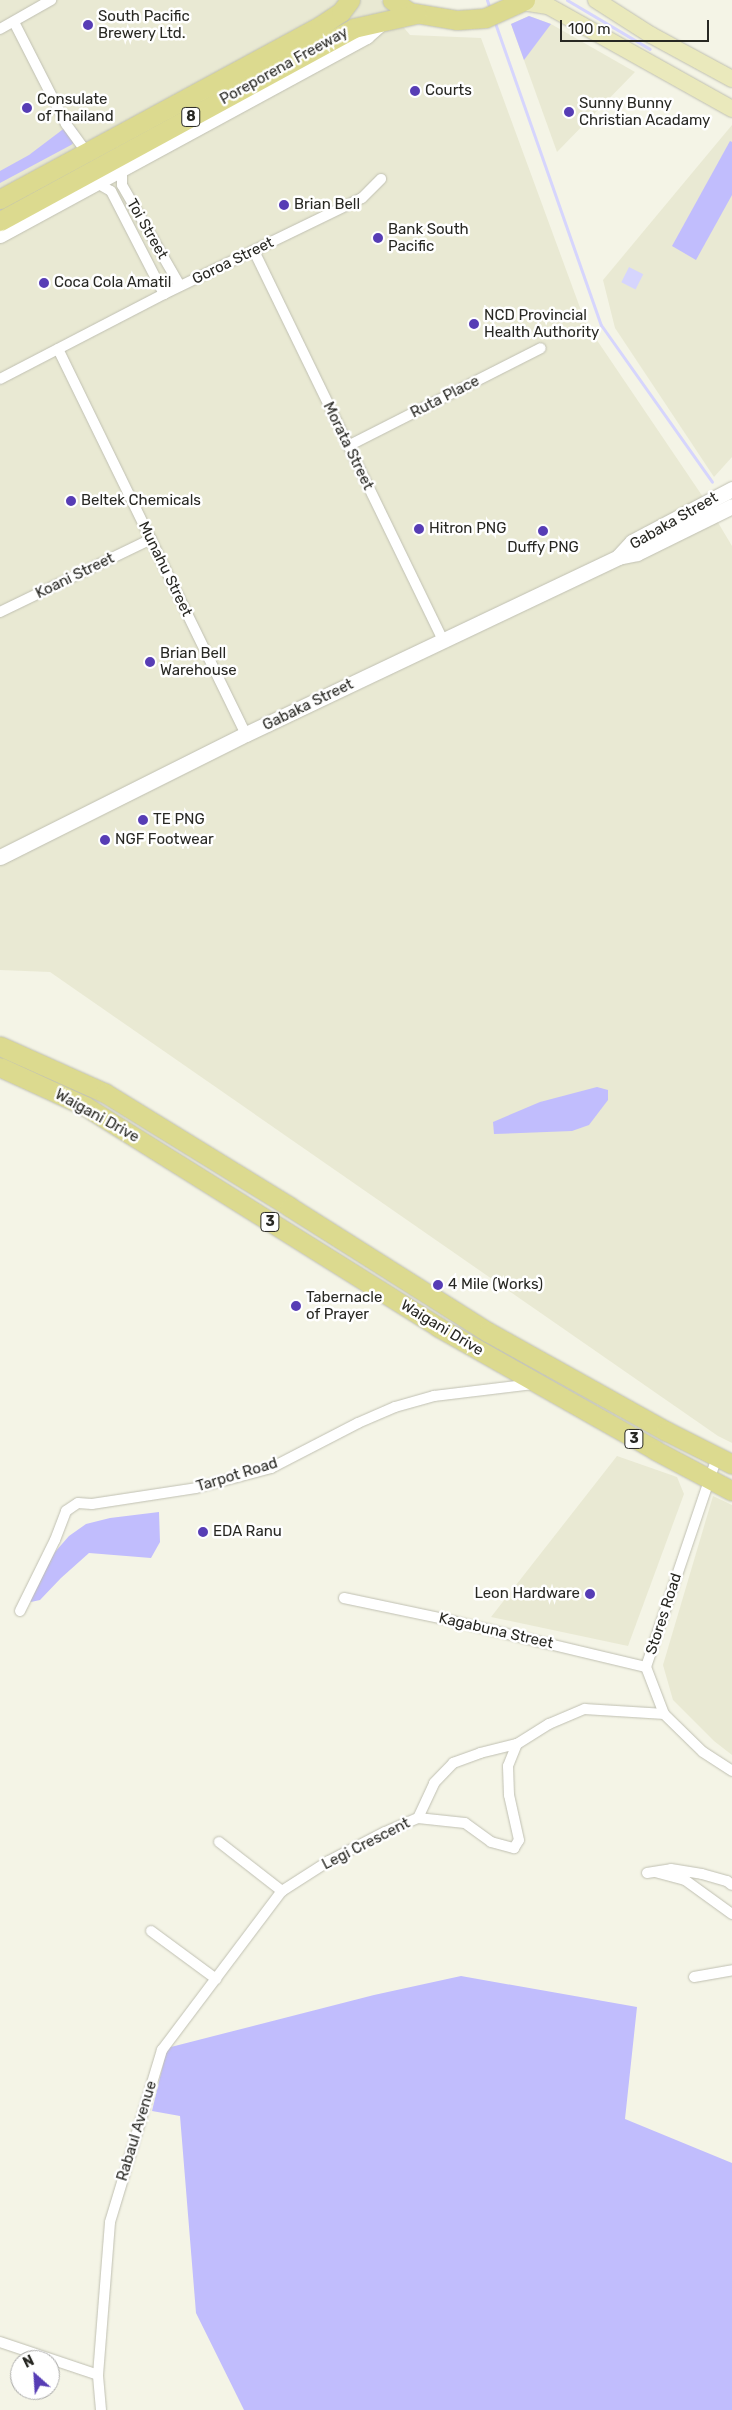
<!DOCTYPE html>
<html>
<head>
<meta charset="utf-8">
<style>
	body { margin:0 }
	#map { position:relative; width:732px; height:2410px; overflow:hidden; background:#f4f4e6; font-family:Rubik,sans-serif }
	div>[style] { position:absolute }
	.built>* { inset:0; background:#e9e9d3 }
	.green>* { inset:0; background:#c1bdfd }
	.water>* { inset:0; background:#d6d5fd; transform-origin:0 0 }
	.stream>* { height:3px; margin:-1.5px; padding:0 1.5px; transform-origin:1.5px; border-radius:1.5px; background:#d6d5fd }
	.roads { filter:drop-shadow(0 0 1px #c0c0b2) drop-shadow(0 0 1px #c0c0b2) }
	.street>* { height:10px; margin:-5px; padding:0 5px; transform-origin:5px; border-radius:5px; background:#fff }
	.secondary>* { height:15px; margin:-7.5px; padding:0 7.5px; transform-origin:7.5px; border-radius:7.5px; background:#fff }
	.primary>* { height:16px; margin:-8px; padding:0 8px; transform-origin:8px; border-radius:8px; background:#eae9bc }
	.highway>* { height:19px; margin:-9.5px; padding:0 9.5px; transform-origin:9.5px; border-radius:9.5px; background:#dcda8f }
	.dots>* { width:14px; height:14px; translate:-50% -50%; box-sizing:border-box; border:2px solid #fff; border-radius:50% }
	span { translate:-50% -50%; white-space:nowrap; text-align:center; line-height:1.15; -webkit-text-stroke:5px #fff; paint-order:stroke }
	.shield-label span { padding:1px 4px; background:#fff; border:1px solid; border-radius:4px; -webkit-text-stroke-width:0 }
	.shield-label { font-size:14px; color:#282823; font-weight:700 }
	.poi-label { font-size:15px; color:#282823 }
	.left { translate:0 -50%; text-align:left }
	.right { translate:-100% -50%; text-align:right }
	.street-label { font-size:15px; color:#282823 }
	.north { position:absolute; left:10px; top:2350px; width:50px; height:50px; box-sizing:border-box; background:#fff; border:1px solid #a9a9a7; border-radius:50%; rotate:334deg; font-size:14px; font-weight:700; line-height:20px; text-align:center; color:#282823 }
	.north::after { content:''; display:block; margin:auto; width:18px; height:22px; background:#573db5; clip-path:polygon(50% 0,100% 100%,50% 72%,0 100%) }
	.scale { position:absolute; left:560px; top:20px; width:149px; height:22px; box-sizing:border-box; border:2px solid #282823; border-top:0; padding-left:6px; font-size:15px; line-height:18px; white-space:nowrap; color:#282823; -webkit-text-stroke:4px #fff; paint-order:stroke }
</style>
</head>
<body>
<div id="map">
	<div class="built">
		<div style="clip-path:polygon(0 0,381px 0,410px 35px,481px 38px,586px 324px,701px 494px,732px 546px,732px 1443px,718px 1436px,50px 972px,0 970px)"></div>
		<div style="clip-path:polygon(529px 16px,551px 24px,635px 72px,557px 152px,511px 24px)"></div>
		<div style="clip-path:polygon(732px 125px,732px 457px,714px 477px,615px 328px,603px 280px)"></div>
		<div style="clip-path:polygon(617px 1456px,677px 1477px,684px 1494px,628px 1646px,491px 1617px)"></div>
		<div style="clip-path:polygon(713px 1496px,732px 1505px,732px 1755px,714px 1741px,673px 1700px,663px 1665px)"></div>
	</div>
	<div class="green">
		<div style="clip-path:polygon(529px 16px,551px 24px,524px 60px,511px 24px)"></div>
		<div style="clip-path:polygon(66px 127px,73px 127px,77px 129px,78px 139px,71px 145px,0 183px,0 171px,29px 155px)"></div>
		<div style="clip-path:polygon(730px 141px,732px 142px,732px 195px,696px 260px,672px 246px)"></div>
		<div style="clip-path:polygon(597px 1087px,608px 1090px,608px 1100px,589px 1125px,572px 1131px,494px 1134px,493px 1122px,540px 1102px)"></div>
		<div style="clip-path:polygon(159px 1512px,160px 1542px,151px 1558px,89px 1553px,61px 1578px,40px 1600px,31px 1602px,29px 1598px,55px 1552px,69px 1536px,86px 1524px,110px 1518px)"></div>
		<div style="clip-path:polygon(461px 1976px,637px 2007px,625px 2119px,732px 2163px,732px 2410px,244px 2410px,196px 2313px,180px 2116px,152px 2111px,167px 2048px,374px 1995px)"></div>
	</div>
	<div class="water">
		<div style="left:629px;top:267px;width:16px;height:17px;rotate:27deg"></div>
	</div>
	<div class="stream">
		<div style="left:487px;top:0;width:9px;rotate:72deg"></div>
		<div style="left:567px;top:0;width:96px;rotate:30.6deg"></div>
		<div style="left:494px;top:20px;width:323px;rotate:70.7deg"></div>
		<div style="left:601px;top:325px;width:192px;rotate:54.7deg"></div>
	</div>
	<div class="roads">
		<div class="street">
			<div style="left:14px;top:22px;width:114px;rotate:63deg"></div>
			<div style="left:66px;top:124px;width:34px;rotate:54deg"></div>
			<div style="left:0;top:29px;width:59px;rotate:-29.6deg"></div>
			<div style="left:122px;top:169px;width:16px;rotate:90deg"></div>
			<div style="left:122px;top:185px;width:116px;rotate:60.1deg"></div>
			<div style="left:97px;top:183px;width:16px;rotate:30deg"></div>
			<div style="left:111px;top:191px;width:116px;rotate:62.8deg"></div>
			<div style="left:254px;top:251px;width:432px;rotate:64.1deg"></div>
			<div style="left:58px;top:349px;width:428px;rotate:64deg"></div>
			<div style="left:0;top:379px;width:185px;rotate:-27.4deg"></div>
			<div style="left:164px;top:294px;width:220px;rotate:-25.9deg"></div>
			<div style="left:362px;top:198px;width:27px;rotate:-45deg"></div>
			<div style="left:348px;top:446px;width:216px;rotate:-26.9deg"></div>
			<div style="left:0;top:612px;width:168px;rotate:-25.8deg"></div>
			<div style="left:717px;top:1457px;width:222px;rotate:108.7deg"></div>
			<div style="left:646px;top:1667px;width:50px;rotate:69deg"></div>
			<div style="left:664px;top:1714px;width:54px;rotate:44.3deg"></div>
			<div style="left:703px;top:1752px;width:35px;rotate:33deg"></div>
			<div style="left:344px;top:1598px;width:98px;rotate:11.8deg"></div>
			<div style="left:440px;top:1618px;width:212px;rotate:13.4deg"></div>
			<div style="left:20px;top:1611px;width:79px;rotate:-63.8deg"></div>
			<div style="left:55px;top:1540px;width:31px;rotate:-69deg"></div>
			<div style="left:66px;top:1511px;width:14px;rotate:-34deg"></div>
			<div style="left:78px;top:1503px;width:14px;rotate:4deg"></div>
			<div style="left:92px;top:1504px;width:105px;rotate:-8.7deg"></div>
			<div style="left:196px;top:1488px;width:78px;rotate:-14.9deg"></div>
			<div style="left:271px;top:1468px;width:98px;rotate:-27.3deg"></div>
			<div style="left:358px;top:1423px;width:40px;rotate:-23.4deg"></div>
			<div style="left:395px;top:1407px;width:41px;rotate:-15.8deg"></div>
			<div style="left:434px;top:1396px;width:100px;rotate:-6.9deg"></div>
			<div style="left:418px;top:1818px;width:38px;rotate:-65deg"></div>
			<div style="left:434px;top:1783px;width:28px;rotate:-46deg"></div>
			<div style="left:453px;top:1763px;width:29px;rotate:-20deg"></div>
			<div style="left:480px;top:1753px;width:38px;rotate:-14deg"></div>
			<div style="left:219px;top:1842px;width:80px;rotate:37.9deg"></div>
			<div style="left:655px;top:1872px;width:31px;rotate:15deg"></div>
			<div style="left:685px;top:1880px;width:58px;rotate:35.9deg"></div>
			<div style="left:647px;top:1873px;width:24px;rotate:-9deg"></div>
			<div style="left:671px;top:1869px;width:31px;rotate:9deg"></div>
			<div style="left:702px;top:1874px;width:26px;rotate:16deg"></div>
			<div style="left:727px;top:1881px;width:6px;rotate:39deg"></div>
			<div style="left:151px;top:1931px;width:81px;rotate:36.4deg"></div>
			<div style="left:694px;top:1977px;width:39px;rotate:-10deg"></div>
			<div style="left:0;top:2342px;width:103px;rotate:18.6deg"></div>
			<div style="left:101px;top:2410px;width:35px;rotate:-95deg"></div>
			<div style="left:98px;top:2375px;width:153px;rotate:-85.5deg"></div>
			<div style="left:110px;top:2222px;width:180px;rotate:-73.2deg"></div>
			<div style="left:162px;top:2050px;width:199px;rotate:-53deg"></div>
			<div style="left:282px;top:1891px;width:56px;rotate:-32.6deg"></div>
			<div style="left:329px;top:1861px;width:63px;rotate:-27.4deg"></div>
			<div style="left:385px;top:1832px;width:36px;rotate:-23deg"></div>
			<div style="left:418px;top:1818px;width:47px;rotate:6.1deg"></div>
			<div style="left:465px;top:1823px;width:32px;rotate:36deg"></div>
			<div style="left:491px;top:1842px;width:24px;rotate:15deg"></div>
			<div style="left:514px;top:1848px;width:9px;rotate:-58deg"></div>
			<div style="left:519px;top:1840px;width:46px;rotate:-102.5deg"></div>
			<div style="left:509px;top:1795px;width:29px;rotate:-92deg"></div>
			<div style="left:508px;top:1766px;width:24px;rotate:-68deg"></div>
			<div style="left:517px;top:1744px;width:38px;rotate:-32deg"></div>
			<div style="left:549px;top:1724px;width:39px;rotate:-23deg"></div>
			<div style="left:585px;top:1709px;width:79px;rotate:3.6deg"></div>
		</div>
		<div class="secondary">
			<div style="left:0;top:235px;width:417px;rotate:-28.5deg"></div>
			<div style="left:366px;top:36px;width:20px;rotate:-41deg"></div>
			<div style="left:618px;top:557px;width:21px;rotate:-47deg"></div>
			<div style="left:632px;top:542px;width:113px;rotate:-27.9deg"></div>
			<div style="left:0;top:857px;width:275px;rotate:-26.6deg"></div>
			<div style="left:246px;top:734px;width:412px;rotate:-25.4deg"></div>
			<div style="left:618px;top:557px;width:19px;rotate:-12deg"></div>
			<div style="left:637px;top:553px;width:106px;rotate:-26.3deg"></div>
		</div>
		<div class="primary">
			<div style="left:596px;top:0;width:65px;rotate:32.5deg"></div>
			<div style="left:651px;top:35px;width:92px;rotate:28.5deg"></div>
			<div style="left:522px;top:2px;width:26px;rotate:9deg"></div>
			<div style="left:548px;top:6px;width:211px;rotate:29.2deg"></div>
		</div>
		<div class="highway">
			<div style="left:392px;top:0;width:21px;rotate:35deg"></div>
			<div style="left:409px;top:12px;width:49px;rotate:9.5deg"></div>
			<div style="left:457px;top:20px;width:28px;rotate:-4deg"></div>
			<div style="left:485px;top:18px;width:44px;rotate:-24.2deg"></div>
			<div style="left:0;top:199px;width:364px;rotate:-28.4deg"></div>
			<div style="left:320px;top:26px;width:25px;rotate:-34deg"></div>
			<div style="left:341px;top:12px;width:15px;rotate:-53deg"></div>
			<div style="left:0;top:221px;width:403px;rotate:-28.6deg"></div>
			<div style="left:354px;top:28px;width:64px;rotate:-12.7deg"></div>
			<div style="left:0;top:1046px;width:115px;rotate:24.1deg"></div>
			<div style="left:105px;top:1093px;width:217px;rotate:31.6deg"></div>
			<div style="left:290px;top:1207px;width:234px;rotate:32.3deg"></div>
			<div style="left:488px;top:1332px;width:204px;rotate:29.1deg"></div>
			<div style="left:666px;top:1431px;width:74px;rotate:26.6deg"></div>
			<div style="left:0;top:1067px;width:94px;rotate:24.6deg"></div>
			<div style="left:85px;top:1106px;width:416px;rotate:32deg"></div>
			<div style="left:438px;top:1327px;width:249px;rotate:29.5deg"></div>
			<div style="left:655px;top:1450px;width:87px;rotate:28deg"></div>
		</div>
	</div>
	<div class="dots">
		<div style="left:88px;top:25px;background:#573db5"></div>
		<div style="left:415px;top:91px;background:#573db5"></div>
		<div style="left:27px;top:108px;background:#573db5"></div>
		<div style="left:569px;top:112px;background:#573db5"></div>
		<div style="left:284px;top:205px;background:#573db5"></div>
		<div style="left:378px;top:238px;background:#573db5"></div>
		<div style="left:44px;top:283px;background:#573db5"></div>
		<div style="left:474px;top:324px;background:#573db5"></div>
		<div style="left:71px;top:501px;background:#573db5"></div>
		<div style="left:419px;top:529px;background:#573db5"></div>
		<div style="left:543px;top:531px;background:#573db5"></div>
		<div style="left:150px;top:662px;background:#573db5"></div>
		<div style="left:143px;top:820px;background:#573db5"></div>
		<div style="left:105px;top:840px;background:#573db5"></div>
		<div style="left:438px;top:1285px;background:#573db5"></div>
		<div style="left:296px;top:1306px;background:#573db5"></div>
		<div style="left:203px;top:1532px;background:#573db5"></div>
		<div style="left:590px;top:1594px;background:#573db5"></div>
	</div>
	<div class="shield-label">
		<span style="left:191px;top:117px">8</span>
		<span style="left:270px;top:1222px">3</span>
		<span style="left:634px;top:1439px">3</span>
	</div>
	<div class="poi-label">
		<span class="left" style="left:98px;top:25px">South Pacific<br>Brewery Ltd.</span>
		<span class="left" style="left:425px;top:91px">Courts</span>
		<span class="left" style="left:37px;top:108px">Consulate<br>of Thailand</span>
		<span class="left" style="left:579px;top:112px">Sunny Bunny<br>Christian Acadamy</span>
		<span class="left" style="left:294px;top:205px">Brian Bell</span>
		<span class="left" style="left:388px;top:238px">Bank South<br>Pacific</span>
		<span class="left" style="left:54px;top:283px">Coca Cola Amatil</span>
		<span class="left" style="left:484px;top:324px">NCD Provincial<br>Health Authority</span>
		<span class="left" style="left:81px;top:501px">Beltek Chemicals</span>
		<span class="left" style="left:429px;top:529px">Hitron PNG</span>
		<span style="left:543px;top:548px">Duffy PNG</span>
		<span class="left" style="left:160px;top:662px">Brian Bell<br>Warehouse</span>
		<span class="left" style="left:153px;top:820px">TE PNG</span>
		<span class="left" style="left:115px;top:840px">NGF Footwear</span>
		<span class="left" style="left:448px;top:1285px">4 Mile (Works)</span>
		<span class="left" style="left:306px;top:1306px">Tabernacle<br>of Prayer</span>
		<span class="left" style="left:213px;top:1532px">EDA Ranu</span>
		<span class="right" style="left:580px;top:1594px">Leon Hardware</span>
	</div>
	<div class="street-label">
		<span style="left:284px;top:66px;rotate:-29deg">Poreporena Freeway</span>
		<span style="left:147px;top:229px;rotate:60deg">Toi Street</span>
		<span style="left:233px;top:261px;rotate:-26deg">Goroa Street</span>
		<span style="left:445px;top:397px;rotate:-27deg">Ruta Place</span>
		<span style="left:348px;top:446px;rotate:64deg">Morata Street</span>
		<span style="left:674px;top:521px;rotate:-30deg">Gabaka Street</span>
		<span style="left:165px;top:569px;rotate:64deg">Munahu Street</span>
		<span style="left:75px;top:576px;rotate:-26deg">Koani Street</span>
		<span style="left:308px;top:705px;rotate:-26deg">Gabaka Street</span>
		<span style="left:97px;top:1116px;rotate:29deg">Waigani Drive</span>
		<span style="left:442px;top:1328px;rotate:31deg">Waigani Drive</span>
		<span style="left:237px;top:1475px;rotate:-17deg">Tarpot Road</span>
		<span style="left:664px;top:1614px;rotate:-72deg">Stores Road</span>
		<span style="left:496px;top:1631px;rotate:13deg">Kagabuna Street</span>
		<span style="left:366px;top:1844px;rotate:-27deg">Legi Crescent</span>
		<span style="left:137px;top:2131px;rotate:-73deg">Rabaul Avenue</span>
	</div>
	<div class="north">N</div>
	<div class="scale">100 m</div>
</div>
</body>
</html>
